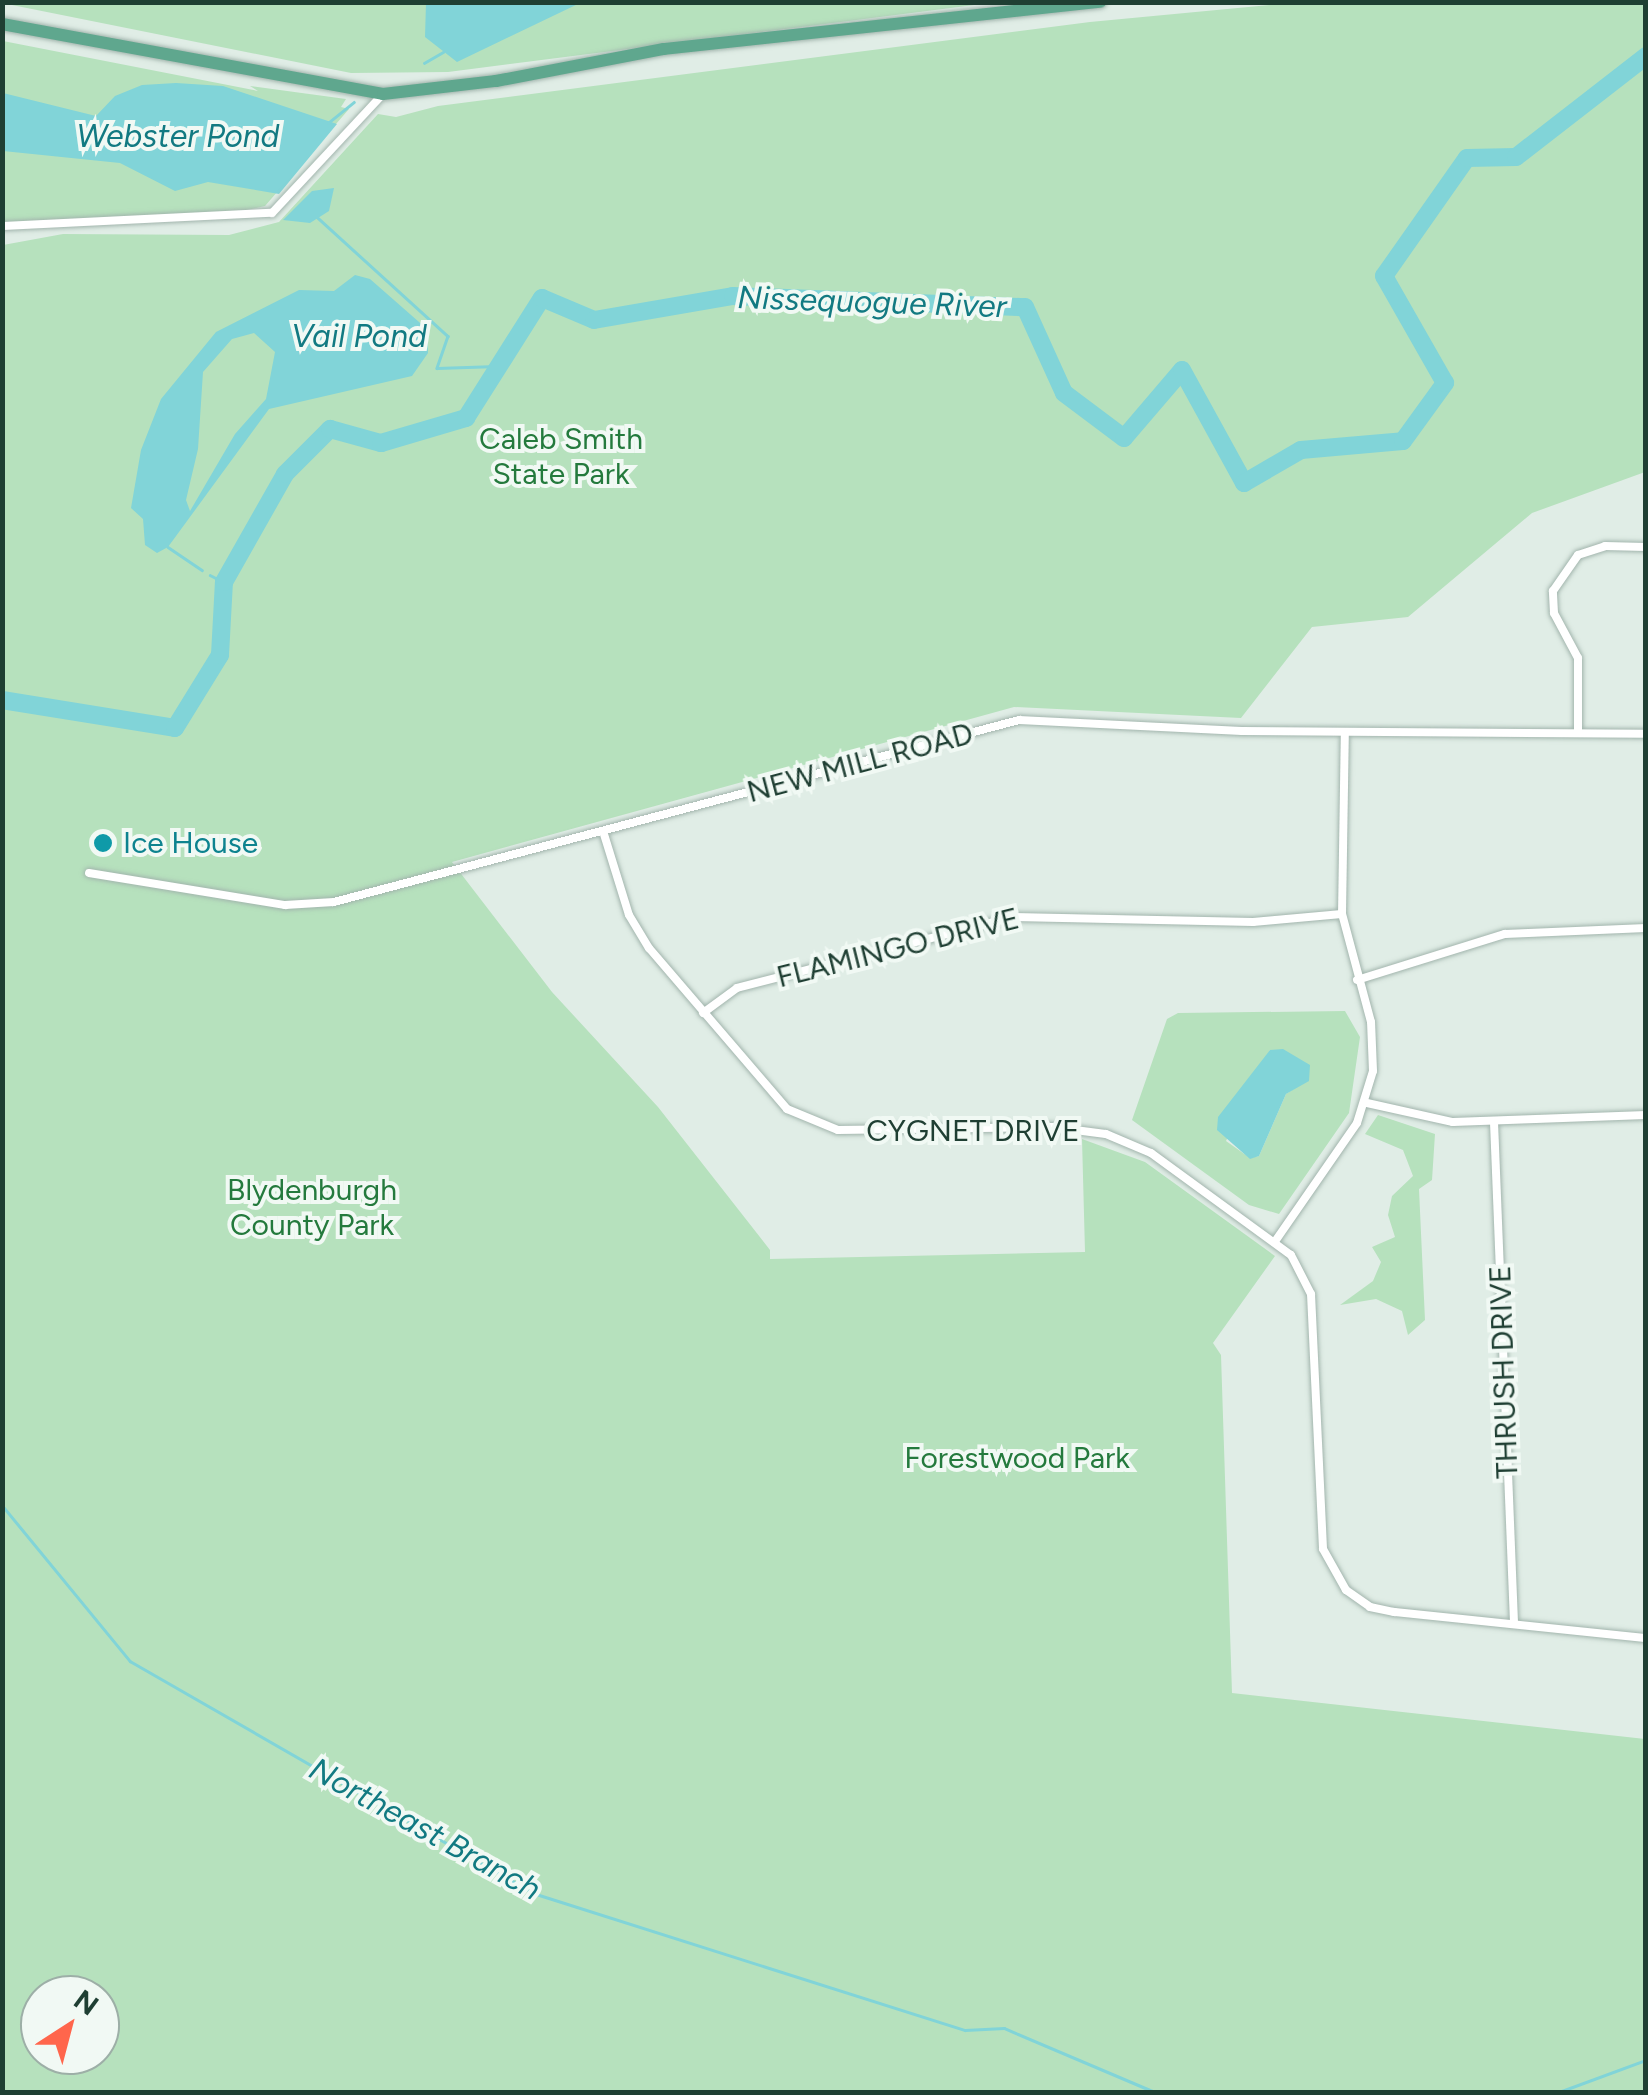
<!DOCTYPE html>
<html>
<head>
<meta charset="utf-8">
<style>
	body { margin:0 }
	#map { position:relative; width:1648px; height:2095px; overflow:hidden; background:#e0ede6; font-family:Figtree,sans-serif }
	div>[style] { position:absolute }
	.green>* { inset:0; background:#b6e1bd }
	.water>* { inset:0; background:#81d4d8 }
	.stream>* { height:2.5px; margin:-1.25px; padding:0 1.25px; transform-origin:1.25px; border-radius:1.25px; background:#81d4d8 }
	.river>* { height:18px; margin:-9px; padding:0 9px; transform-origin:9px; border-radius:9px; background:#81d4d8 }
	.roads { filter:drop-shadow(0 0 2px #a2b5ad) drop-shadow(0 0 2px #a2b5ad) }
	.minor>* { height:8px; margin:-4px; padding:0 4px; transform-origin:4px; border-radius:4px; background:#fff }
	.primary>* { height:12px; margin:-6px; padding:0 6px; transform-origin:6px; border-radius:6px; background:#5fa78e }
	.dots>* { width:28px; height:28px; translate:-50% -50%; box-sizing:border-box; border:5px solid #f1f9f4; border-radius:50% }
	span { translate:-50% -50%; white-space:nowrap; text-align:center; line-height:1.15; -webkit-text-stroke:8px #f1f9f4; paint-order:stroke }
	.park-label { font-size:30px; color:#247a3d }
	.street-label { font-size:30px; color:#1f3f33 }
	.culture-label { font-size:30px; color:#0d838f }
	.left { translate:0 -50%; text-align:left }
	.water-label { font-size:32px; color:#127a82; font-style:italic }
	.frame { position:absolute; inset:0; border:5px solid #1f3f33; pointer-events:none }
	.north { position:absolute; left:20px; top:1975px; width:100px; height:100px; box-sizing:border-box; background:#f1f9f4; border:2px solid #9dafa7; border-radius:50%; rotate:36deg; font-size:28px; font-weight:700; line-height:40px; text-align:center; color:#1f3f33 }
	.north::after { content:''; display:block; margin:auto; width:35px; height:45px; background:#ff664c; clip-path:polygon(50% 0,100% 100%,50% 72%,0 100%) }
</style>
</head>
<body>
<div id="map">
	<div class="green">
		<div style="clip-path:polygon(evenodd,1302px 2px,1645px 3px,1645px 472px,1532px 513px,1408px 617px,1312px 627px,1241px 718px,1014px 707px,452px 862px,552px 992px,658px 1107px,770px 1250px,770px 1259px,1085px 1252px,1082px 1139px,1145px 1162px,1275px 1256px,1213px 1343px,1221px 1355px,1232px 1693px,1645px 1739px,1645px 2092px,3px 2092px,3px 245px,63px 234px,229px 235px,279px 222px,378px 114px,396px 117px,438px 106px,1090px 22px,1302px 2px,40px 1995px,100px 1995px,100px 2055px,40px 2055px,40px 1995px)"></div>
		<div style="clip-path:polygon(2px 3px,990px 3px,448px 72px,351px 73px)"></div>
		<div style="clip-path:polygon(3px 41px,258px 91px,250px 86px,346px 99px,341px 107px,349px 109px,265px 206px,230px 214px,3px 223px)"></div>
		<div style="clip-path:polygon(evenodd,1345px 1011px,1360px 1037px,1349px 1113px,1279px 1214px,1249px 1205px,1132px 1120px,1167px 1019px,1178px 1013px,1345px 1011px,1270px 1050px,1300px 1061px,1300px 1085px,1286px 1094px,1259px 1156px,1250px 1158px,1226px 1141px,1270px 1050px)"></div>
		<div style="clip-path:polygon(1378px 1115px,1435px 1134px,1432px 1180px,1419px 1189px,1425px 1320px,1408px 1335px,1402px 1311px,1376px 1299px,1340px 1305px,1373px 1281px,1381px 1262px,1372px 1247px,1395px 1237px,1388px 1215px,1392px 1196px,1413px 1176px,1403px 1150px,1365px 1134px)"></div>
	</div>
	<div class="water">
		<div style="clip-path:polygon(426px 3px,426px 2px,580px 3px,457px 62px,425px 37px)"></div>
		<div style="clip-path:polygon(176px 83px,223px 86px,337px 124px,279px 194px,208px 182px,175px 191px,120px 163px,3px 151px,3px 93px,96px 116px,115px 96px,142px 85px)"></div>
		<div style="clip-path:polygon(334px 188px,329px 211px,310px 223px,283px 220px,312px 191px)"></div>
		<div style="clip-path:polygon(evenodd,355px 275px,370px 279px,427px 329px,428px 353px,412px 376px,269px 409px,168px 547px,157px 553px,145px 545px,143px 519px,131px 508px,141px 450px,161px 399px,216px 332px,299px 290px,334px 291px,355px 275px,254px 333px,275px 352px,266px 399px,235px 434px,190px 511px,186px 500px,198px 449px,203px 372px,232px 339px,254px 333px)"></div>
		<div style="clip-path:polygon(1283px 1049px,1310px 1065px,1309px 1081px,1286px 1094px,1259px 1156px,1250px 1159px,1217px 1130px,1218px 1117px,1270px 1050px)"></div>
	</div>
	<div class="stream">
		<div style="left:424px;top:63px;width:22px;rotate:-30deg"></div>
		<div style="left:328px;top:123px;width:33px;rotate:-39deg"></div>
		<div style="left:317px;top:217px;width:177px;rotate:42.3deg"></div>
		<div style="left:448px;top:336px;width:34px;rotate:109deg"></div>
		<div style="left:437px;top:368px;width:60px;rotate:-1.9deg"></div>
		<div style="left:168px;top:547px;width:41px;rotate:34.1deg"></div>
		<div style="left:210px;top:575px;width:16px;rotate:27deg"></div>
		<div style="left:2px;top:1505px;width:202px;rotate:50.6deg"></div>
		<div style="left:130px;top:1661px;width:465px;rotate:29.9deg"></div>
		<div style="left:533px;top:1893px;width:453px;rotate:17.6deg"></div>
		<div style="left:965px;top:2030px;width:39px;rotate:-3deg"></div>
		<div style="left:1004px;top:2028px;width:164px;rotate:23deg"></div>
		<div style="left:1559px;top:2092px;width:93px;rotate:-20.2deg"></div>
	</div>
	<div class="river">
		<div style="left:2px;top:700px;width:175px;rotate:9.2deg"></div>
		<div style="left:175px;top:728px;width:86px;rotate:-58.3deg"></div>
		<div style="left:220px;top:655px;width:73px;rotate:-86.9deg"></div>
		<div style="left:224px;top:582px;width:124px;rotate:-60.5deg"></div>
		<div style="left:285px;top:474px;width:64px;rotate:-45deg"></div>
		<div style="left:330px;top:429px;width:53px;rotate:15.4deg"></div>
		<div style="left:381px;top:443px;width:89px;rotate:-16.4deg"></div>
		<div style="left:466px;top:418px;width:142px;rotate:-57.7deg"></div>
		<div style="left:542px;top:298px;width:56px;rotate:22.9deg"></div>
		<div style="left:594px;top:320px;width:141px;rotate:-9.8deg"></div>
		<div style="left:733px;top:296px;width:292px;rotate:2.2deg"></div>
		<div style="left:1025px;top:307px;width:94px;rotate:65.6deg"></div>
		<div style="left:1064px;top:393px;width:75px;rotate:36.9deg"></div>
		<div style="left:1124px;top:438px;width:89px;rotate:-49.5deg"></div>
		<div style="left:1182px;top:370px;width:129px;rotate:61.2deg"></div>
		<div style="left:1244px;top:483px;width:66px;rotate:-30.1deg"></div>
		<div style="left:1301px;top:450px;width:102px;rotate:-5deg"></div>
		<div style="left:1403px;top:441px;width:72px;rotate:-54.1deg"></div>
		<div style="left:1445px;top:383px;width:123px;rotate:-119.7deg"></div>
		<div style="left:1384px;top:276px;width:144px;rotate:-54.9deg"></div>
		<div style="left:1467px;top:158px;width:49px;rotate:-1.2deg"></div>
		<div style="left:1516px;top:157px;width:165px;rotate:-37.8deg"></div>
	</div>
	<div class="roads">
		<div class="minor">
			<div style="left:2px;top:226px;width:270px;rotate:-2.8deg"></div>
			<div style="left:272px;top:213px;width:163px;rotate:-47deg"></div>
			<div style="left:1578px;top:731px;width:73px;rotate:-90deg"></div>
			<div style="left:1578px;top:658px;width:51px;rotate:-118.1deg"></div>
			<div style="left:1554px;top:613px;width:22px;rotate:-93deg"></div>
			<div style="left:1553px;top:591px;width:44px;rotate:-55.2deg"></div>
			<div style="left:1578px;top:555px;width:28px;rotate:-18deg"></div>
			<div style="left:1605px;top:546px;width:41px;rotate:1.4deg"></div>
			<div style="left:603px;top:831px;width:88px;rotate:72.8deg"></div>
			<div style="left:629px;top:915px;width:39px;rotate:59deg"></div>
			<div style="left:649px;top:948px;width:212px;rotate:49.4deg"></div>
			<div style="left:787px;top:1109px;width:55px;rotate:22.4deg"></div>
			<div style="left:838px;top:1130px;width:214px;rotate:-0.8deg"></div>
			<div style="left:1052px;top:1127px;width:54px;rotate:7.4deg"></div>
			<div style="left:1106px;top:1134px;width:49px;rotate:22.9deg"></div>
			<div style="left:1151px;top:1153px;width:173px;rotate:36.1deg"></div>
			<div style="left:1291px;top:1255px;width:44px;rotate:62.9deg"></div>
			<div style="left:1311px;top:1294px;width:255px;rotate:87.3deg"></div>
			<div style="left:1323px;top:1549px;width:47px;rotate:60.7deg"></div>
			<div style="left:1346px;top:1590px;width:29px;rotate:35deg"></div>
			<div style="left:1370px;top:1607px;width:25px;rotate:12deg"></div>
			<div style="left:1394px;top:1612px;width:253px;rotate:5.9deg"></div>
			<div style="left:89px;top:873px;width:199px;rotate:9.3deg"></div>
			<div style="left:285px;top:905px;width:49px;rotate:-3.5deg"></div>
			<div style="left:334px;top:902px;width:709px;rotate:-14.88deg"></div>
			<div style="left:1019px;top:720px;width:223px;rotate:2.8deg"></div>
			<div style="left:1242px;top:731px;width:404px;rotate:0.4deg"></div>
			<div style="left:1357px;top:980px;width:155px;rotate:-17.3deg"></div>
			<div style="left:1505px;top:934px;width:141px;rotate:-2.4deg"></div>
			<div style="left:703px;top:1013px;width:42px;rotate:-36.3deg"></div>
			<div style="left:737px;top:988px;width:286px;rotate:-14.4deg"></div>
			<div style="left:1014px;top:917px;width:239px;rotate:1.2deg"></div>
			<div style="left:1253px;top:922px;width:89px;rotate:-5.1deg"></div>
			<div style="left:1367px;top:1103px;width:88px;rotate:12.5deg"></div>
			<div style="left:1453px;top:1122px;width:193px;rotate:-2.1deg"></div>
			<div style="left:1494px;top:1122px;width:501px;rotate:87.71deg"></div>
			<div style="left:1276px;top:1240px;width:142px;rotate:-55.3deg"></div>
			<div style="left:1357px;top:1123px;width:54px;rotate:-72.9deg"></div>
			<div style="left:1373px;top:1071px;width:49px;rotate:-92.3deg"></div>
			<div style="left:1371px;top:1022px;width:112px;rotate:-105deg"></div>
			<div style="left:1342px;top:914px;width:182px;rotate:-89.1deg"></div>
		</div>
		<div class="primary">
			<div style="left:2px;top:24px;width:387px;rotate:10.4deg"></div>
			<div style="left:383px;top:94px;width:114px;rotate:-6.6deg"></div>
			<div style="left:496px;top:81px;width:171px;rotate:-10.8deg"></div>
			<div style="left:664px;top:49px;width:439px;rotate:-6.2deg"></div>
		</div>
	</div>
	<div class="dots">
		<div style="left:103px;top:843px;background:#0f9aa8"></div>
	</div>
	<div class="park-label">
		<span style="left:561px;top:456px">Caleb Smith<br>State Park</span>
		<span style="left:312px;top:1207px">Blydenburgh<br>County Park</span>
		<span style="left:1017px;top:1458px">Forestwood Park</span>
	</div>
	<div class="street-label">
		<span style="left:860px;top:763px;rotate:-15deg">NEW MILL ROAD</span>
		<span style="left:898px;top:948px;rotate:-14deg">FLAMINGO DRIVE</span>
		<span style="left:973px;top:1131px">CYGNET DRIVE</span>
		<span style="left:1504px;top:1372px;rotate:-92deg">THRUSH DRIVE</span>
	</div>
	<div class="culture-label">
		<span class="left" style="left:123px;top:843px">Ice House</span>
	</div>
	<div class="water-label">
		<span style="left:178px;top:136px">Webster Pond</span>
		<span style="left:872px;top:302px;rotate:2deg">Nissequogue River</span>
		<span style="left:359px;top:336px">Vail Pond</span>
		<span style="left:425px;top:1829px;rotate:29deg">Northeast Branch</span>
	</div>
	<div class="frame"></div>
	<div class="north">N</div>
</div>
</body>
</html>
